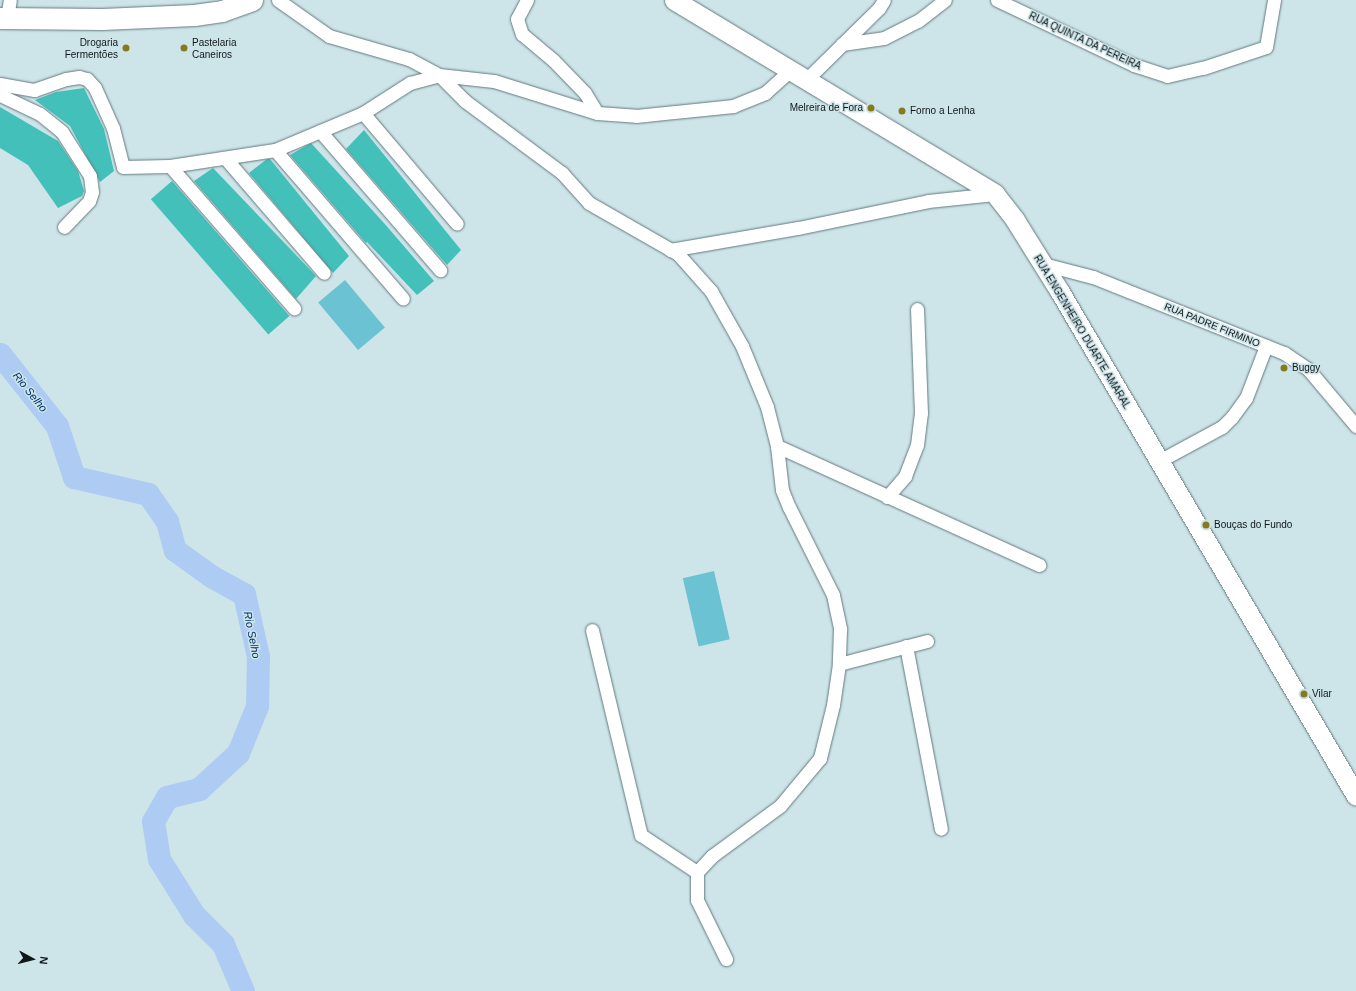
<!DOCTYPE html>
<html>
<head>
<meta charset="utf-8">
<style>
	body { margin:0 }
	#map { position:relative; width:1356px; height:991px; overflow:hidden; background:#cde4e9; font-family:Helvetica,sans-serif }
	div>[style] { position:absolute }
	.green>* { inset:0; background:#6bc2d3; transform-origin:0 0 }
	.river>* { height:23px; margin:-11.5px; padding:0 11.5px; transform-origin:11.5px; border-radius:11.5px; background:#adcbf3 }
	.building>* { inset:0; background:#42c0b9; transform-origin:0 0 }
	.roads { filter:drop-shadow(0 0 1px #63797d) drop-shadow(0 0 1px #63797d) }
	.street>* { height:13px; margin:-6.5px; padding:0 6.5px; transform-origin:6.5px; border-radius:6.5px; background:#fff }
	.secondary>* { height:19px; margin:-9.5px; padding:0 9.5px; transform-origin:9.5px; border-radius:9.5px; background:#fff }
	.primary>* { height:21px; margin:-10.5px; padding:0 10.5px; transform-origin:10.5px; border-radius:10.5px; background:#fff }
	.dots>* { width:11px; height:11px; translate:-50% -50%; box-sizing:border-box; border:2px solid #cde4e9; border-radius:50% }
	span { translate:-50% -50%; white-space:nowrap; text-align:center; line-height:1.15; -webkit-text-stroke:3px #cde4e9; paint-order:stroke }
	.street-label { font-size:10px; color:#0f1719 }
	.poi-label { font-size:10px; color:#0f1719 }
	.right { translate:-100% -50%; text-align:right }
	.left { translate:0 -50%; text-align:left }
	.water-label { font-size:11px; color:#003069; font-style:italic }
	.north { position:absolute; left:12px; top:939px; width:40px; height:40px; -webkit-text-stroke:3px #cde4e9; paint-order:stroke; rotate:97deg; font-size:11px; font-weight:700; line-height:16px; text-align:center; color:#0f1719 }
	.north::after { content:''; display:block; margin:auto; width:14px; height:18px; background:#0f1719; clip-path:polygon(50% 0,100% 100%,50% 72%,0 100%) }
</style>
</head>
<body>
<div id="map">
	<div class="green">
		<div style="left:345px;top:280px;width:62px;height:35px;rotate:50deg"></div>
		<div style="left:714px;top:571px;width:70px;height:32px;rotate:77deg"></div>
	</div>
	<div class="river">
		<div style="left:0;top:354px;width:92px;rotate:51.6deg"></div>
		<div style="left:57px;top:426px;width:54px;rotate:71.6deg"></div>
		<div style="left:74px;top:477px;width:76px;rotate:12.9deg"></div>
		<div style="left:148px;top:494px;width:33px;rotate:55deg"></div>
		<div style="left:167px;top:521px;width:30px;rotate:75deg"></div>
		<div style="left:175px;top:550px;width:44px;rotate:35.8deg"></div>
		<div style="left:211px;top:576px;width:38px;rotate:29deg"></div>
		<div style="left:244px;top:594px;width:64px;rotate:77.3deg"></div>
		<div style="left:258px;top:656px;width:50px;rotate:91.1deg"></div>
		<div style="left:257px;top:706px;width:51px;rotate:112deg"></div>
		<div style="left:238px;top:753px;width:53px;rotate:137.3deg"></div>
		<div style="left:199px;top:789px;width:33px;rotate:166deg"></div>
		<div style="left:167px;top:797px;width:28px;rotate:120deg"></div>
		<div style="left:153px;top:821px;width:38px;rotate:81deg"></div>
		<div style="left:159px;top:859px;width:66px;rotate:58deg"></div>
		<div style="left:194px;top:915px;width:41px;rotate:45deg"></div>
		<div style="left:223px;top:944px;width:51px;rotate:66.9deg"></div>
	</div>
	<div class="building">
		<div style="clip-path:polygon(84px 88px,104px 129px,114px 171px,100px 182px,70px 126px,35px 100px,56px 92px)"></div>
		<div style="clip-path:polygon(0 107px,58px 141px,78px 171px,84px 191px,82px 196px,58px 208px,28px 165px,0 148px)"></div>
		<div style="clip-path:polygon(364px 130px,461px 250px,447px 265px,346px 149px)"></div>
		<div style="clip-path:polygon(311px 143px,384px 223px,434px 281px,417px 295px,367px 242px,366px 243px,290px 155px)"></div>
		<div style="clip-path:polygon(267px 159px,270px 159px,349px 256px,333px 273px,249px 173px)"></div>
		<div style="clip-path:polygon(213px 168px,316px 276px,296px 299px,194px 181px)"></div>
		<div style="left:172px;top:181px;width:179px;height:28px;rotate:49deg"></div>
	</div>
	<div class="roads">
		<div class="street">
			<div style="left:278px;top:0;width:62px;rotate:35.2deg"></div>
			<div style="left:329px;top:36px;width:83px;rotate:16deg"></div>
			<div style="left:409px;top:59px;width:34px;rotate:28deg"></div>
			<div style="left:439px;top:75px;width:37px;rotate:45deg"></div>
			<div style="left:465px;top:101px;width:121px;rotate:36.6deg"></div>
			<div style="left:562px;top:173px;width:40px;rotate:48deg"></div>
			<div style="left:589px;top:203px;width:103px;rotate:29.8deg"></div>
			<div style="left:678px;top:254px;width:50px;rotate:48.3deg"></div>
			<div style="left:711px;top:291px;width:63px;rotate:60.6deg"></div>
			<div style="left:742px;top:346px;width:66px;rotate:67.7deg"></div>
			<div style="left:767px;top:407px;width:40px;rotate:75.6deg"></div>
			<div style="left:777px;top:446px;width:44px;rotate:83.5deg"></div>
			<div style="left:782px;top:490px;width:18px;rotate:68deg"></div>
			<div style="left:789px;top:507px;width:98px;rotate:63.4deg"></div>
			<div style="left:833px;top:595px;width:35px;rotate:78deg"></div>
			<div style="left:840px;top:629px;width:35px;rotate:92deg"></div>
			<div style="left:839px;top:664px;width:41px;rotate:98.3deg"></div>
			<div style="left:833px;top:705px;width:55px;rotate:103.8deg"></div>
			<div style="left:820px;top:758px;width:62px;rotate:129.8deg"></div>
			<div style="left:780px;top:806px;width:84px;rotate:143.7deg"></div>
			<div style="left:712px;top:856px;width:22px;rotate:133deg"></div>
			<div style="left:697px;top:872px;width:28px;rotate:90deg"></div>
			<div style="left:697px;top:900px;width:66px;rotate:63.8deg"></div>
			<div style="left:527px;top:0;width:21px;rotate:118deg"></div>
			<div style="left:517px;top:19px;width:16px;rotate:72deg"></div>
			<div style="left:522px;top:34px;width:40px;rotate:40deg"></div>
			<div style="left:553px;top:60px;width:46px;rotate:45.9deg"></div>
			<div style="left:585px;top:93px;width:23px;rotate:59deg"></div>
			<div style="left:997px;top:0;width:152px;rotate:25.4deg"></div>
			<div style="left:1134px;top:65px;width:35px;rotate:18deg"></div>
			<div style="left:1167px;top:76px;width:37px;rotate:-13deg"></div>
			<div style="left:1203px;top:68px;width:66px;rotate:-18.4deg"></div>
			<div style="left:1266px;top:47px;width:48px;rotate:-80.3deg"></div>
			<div style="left:7px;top:18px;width:18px;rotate:-81deg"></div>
			<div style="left:842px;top:44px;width:42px;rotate:-8.1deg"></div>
			<div style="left:884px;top:38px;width:38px;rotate:-27deg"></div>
			<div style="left:918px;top:21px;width:34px;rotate:-38deg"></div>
			<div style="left:807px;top:79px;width:101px;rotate:-44.6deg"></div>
			<div style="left:879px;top:8px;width:9px;rotate:-58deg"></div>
			<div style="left:0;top:84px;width:35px;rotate:10deg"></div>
			<div style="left:34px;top:90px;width:34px;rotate:-19deg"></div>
			<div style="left:66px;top:79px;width:13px;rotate:-9deg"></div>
			<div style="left:79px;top:77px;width:8px;rotate:14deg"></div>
			<div style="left:87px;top:79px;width:12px;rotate:48deg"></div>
			<div style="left:95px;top:88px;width:44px;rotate:65.8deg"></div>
			<div style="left:113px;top:128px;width:40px;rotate:75.6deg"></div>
			<div style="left:123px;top:167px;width:47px;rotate:-1.2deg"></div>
			<div style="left:170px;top:166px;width:106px;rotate:-8.7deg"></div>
			<div style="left:275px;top:150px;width:95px;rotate:-22.8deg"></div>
			<div style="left:363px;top:113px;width:56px;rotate:-32.6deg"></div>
			<div style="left:410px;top:83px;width:30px;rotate:-15deg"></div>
			<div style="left:439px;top:75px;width:55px;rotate:6.2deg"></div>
			<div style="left:494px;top:81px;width:108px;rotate:17.3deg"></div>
			<div style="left:597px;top:113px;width:39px;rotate:4deg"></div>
			<div style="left:636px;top:116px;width:98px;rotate:-5.9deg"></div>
			<div style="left:733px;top:106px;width:35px;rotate:-22deg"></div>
			<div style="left:765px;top:93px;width:36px;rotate:-42deg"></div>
			<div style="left:0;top:95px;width:44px;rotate:25.4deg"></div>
			<div style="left:40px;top:114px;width:28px;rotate:39deg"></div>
			<div style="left:62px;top:132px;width:52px;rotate:57.5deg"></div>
			<div style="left:90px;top:176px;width:16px;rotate:83deg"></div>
			<div style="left:92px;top:192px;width:9px;rotate:108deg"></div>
			<div style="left:89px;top:201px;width:36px;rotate:134deg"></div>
			<div style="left:363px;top:113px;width:145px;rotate:49.7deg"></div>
			<div style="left:320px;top:131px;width:184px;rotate:49.2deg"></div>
			<div style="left:275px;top:150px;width:196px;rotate:49.3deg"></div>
			<div style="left:226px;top:159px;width:150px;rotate:49.3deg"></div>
			<div style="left:170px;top:166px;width:189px;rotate:48.9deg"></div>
			<div style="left:670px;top:250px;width:130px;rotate:-9.8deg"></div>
			<div style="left:798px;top:228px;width:133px;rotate:-11.7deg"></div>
			<div style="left:928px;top:201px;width:67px;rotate:-6deg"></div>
			<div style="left:1043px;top:264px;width:52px;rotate:14.6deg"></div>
			<div style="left:1093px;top:277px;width:206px;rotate:21.7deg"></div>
			<div style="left:1284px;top:353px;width:29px;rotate:34deg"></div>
			<div style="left:1308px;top:369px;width:75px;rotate:49.9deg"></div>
			<div style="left:777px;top:446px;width:288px;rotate:24.4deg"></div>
			<div style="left:1159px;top:461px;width:72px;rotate:-28.4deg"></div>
			<div style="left:1222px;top:427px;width:14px;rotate:-45deg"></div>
			<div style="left:1232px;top:417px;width:24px;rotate:-54deg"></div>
			<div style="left:1246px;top:398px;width:56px;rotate:-69deg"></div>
			<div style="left:887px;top:497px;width:28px;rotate:-49deg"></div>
			<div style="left:905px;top:476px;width:33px;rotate:-69deg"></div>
			<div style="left:917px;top:445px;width:32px;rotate:-83deg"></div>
			<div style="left:921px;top:413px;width:104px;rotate:-92.2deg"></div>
			<div style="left:592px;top:630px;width:211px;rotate:76.6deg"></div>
			<div style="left:641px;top:835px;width:67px;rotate:33.5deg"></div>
			<div style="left:906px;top:646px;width:186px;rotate:79.2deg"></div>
			<div style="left:839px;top:664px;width:91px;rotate:-14.6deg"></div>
		</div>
		<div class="secondary">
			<div style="left:674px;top:0;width:375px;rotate:31.1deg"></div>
			<div style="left:995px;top:194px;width:33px;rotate:52deg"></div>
			<div style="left:1015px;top:220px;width:85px;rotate:58deg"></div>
			<div style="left:1060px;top:292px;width:584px;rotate:59.57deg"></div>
		</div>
		<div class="primary">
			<div style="left:0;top:18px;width:102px;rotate:0.6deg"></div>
			<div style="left:102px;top:19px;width:92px;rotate:-2.5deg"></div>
			<div style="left:194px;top:15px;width:28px;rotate:-8deg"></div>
			<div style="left:222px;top:11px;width:32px;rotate:-20deg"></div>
		</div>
	</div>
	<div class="dots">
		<div style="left:126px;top:48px;background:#867a1f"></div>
		<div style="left:184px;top:48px;background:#867a1f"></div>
		<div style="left:871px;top:108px;background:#867a1f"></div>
		<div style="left:902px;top:111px;background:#867a1f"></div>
		<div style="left:1284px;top:368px;background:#867a1f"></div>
		<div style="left:1206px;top:525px;background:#867a1f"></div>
		<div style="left:1304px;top:694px;background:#867a1f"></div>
	</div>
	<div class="street-label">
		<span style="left:1085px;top:41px;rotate:25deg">RUA QUINTA DA PEREIRA</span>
		<span style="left:1212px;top:325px;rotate:22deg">RUA PADRE FIRMINO</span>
		<span style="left:1082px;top:332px;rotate:59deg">RUA ENGENHEIRO DUARTE AMARAL</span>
	</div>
	<div class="poi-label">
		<span class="right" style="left:118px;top:48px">Drogaria<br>Fermentões</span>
		<span class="left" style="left:192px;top:48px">Pastelaria<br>Caneiros</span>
		<span class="right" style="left:863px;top:108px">Melreira de Fora</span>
		<span class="left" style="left:910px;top:111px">Forno a Lenha</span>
		<span class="left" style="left:1292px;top:368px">Buggy</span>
		<span class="left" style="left:1214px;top:525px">Bouças do Fundo</span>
		<span class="left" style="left:1312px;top:694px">Vilar</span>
	</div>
	<div class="water-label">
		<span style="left:30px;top:392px;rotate:51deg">Rio Selho</span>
		<span style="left:252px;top:635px;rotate:79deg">Rio Selho</span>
	</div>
	<div class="north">N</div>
</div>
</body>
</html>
